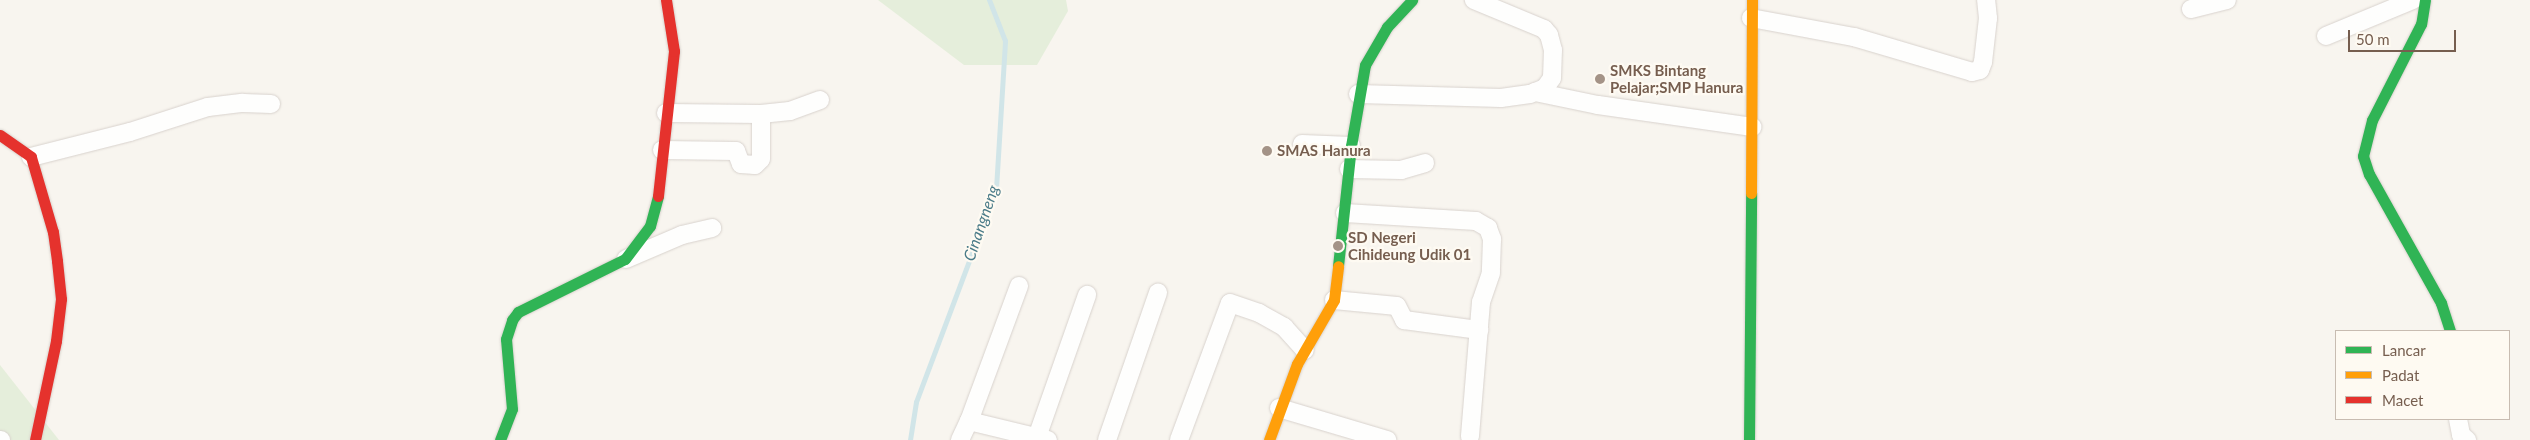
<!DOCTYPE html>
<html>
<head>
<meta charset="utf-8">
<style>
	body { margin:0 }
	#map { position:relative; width:2530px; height:440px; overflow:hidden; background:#f8f5ef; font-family:Lato,sans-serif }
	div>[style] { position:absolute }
	.green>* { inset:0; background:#e5eedb }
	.stream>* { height:4.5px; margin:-2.25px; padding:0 2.25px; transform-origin:2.25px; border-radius:2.25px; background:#d1e5e8 }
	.roads { filter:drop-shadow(0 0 1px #d8d2cd) drop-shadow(0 0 1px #d8d2cd) }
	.street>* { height:18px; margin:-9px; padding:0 9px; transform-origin:9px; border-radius:9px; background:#fefefd }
	.fast>* { height:11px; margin:-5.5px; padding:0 5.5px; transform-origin:5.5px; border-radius:5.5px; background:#30b455 }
	.slow>* { height:11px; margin:-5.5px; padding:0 5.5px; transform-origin:5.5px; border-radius:5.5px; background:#ff9f0a }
	.jam>* { height:11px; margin:-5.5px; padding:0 5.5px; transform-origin:5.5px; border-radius:5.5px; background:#e5322d }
	.dots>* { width:14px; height:14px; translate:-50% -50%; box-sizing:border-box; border:2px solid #fefaf2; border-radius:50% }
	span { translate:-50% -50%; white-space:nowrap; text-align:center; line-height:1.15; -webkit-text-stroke:4.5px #fefaf2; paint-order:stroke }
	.poi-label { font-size:15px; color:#765e4f; font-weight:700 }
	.left { translate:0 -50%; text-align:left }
	.water-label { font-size:16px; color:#4a7b88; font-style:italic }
	.legend { position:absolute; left:2335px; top:330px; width:175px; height:90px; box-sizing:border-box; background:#fefaf2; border:1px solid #c8bcb1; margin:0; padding:6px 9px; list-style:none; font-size:15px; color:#765e4f }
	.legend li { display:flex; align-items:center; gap:10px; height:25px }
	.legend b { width:25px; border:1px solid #c8bcb1 }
	.scale { position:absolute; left:2348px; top:30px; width:108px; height:22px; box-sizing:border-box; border:2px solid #765e4f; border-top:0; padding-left:6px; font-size:15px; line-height:18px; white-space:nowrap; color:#765e4f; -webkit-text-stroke:4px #fefaf2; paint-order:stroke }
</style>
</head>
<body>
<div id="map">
	<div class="green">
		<div style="clip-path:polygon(878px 0,1066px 0,1068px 11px,1037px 65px,964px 65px)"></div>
		<div style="clip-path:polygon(0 365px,59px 440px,0 440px)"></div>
	</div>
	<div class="stream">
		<div style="left:910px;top:440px;width:38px;rotate:-81deg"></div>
		<div style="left:916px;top:402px;width:228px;rotate:-69.4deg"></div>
		<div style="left:996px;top:189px;width:148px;rotate:-86.5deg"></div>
		<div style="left:1005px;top:41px;width:44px;rotate:-111.3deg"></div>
	</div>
	<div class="roads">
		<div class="street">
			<div style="left:2191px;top:9px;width:37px;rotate:-14deg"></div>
			<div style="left:1751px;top:18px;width:105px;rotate:10.5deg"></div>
			<div style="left:1854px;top:37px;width:123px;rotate:16.5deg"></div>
			<div style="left:1972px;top:72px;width:8px;rotate:-14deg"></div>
			<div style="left:1980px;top:70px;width:9px;rotate:-69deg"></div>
			<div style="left:1983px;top:62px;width:44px;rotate:-83.5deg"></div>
			<div style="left:1988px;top:18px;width:18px;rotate:-96deg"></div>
			<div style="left:2326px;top:36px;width:94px;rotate:-22.5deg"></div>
			<div style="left:1535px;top:92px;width:64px;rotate:11.7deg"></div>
			<div style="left:1598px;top:105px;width:156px;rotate:8.1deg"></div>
			<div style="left:1358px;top:94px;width:143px;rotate:1.6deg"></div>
			<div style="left:1501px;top:98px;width:29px;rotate:-8deg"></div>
			<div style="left:1530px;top:94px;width:16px;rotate:-22deg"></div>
			<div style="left:1545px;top:88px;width:12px;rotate:-55deg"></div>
			<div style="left:1552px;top:78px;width:28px;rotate:-88deg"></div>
			<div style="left:1553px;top:50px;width:16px;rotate:-105deg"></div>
			<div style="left:1549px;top:35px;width:8px;rotate:-130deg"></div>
			<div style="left:1544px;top:29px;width:76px;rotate:-157.5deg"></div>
			<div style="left:666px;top:113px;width:95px;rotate:0.6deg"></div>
			<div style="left:761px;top:114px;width:29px;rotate:-6deg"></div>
			<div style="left:790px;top:111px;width:32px;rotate:-20deg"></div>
			<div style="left:1302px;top:144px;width:49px;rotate:2.3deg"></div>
			<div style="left:662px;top:150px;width:74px;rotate:0.8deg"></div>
			<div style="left:736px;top:151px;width:14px;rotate:69deg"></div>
			<div style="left:741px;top:164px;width:14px;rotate:4deg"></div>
			<div style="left:755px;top:165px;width:8px;rotate:-45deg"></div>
			<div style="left:761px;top:159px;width:45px;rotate:-90deg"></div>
			<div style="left:31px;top:157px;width:102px;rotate:-14.2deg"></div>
			<div style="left:130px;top:132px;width:82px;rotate:-17.8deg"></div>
			<div style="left:208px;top:107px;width:35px;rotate:-7deg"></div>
			<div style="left:243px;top:103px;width:28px;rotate:2deg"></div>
			<div style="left:1349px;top:169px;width:52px;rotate:1.1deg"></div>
			<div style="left:1401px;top:170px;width:25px;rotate:-16deg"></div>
			<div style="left:1345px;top:213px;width:131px;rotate:3.5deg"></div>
			<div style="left:1476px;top:221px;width:14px;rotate:30deg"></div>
			<div style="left:1488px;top:228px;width:12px;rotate:70deg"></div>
			<div style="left:1492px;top:239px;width:34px;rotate:92deg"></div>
			<div style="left:1491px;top:273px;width:31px;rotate:109deg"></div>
			<div style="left:1481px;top:302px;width:135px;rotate:94.7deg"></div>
			<div style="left:626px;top:259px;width:61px;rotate:-23.2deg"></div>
			<div style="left:682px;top:235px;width:31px;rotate:-13deg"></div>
			<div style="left:1019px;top:286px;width:144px;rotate:110.3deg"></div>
			<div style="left:969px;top:421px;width:81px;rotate:13.5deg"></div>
			<div style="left:1334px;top:300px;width:63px;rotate:5.4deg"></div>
			<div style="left:1397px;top:306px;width:16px;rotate:63deg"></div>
			<div style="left:1404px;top:320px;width:76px;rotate:7.6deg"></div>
			<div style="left:1279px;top:408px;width:113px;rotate:16.5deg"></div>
			<div style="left:2458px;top:419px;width:16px;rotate:79deg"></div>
			<div style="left:2461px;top:435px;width:8px;rotate:40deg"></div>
			<div style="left:0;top:440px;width:1px"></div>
			<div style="left:960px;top:440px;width:21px;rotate:-65deg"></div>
			<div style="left:1036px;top:440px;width:154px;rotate:-70.6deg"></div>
			<div style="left:1107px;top:440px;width:156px;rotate:-70.9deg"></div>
			<div style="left:1179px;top:440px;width:146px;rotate:-69.6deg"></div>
			<div style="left:1230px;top:303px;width:31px;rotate:19deg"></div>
			<div style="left:1259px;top:313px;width:29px;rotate:29deg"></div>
			<div style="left:1284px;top:327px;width:31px;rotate:48deg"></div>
		</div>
		<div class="fast">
			<div style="left:2425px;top:0;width:24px;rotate:99deg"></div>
			<div style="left:2421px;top:24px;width:108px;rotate:117deg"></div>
			<div style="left:2372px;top:120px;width:37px;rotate:104deg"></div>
			<div style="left:2363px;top:156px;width:19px;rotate:72deg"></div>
			<div style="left:2369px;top:174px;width:148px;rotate:60.8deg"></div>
			<div style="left:2441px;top:303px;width:29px;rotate:72deg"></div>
			<div style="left:1338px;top:266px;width:121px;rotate:-83.8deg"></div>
			<div style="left:1351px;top:146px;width:82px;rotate:-80.2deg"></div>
			<div style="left:1365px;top:65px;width:44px;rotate:-59.9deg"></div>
			<div style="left:1387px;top:27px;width:37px;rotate:-47deg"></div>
			<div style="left:500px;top:440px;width:33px;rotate:-69deg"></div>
			<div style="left:512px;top:409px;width:70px;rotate:-94.9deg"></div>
			<div style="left:506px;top:339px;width:20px;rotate:-72deg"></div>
			<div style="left:512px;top:320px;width:10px;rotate:-53deg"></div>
			<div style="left:518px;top:312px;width:119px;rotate:-26.4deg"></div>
			<div style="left:625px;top:259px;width:41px;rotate:-52.9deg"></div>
			<div style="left:650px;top:226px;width:31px;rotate:-75deg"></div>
			<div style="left:1749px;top:440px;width:247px;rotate:-89.5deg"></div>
		</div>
		<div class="slow">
			<div style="left:1751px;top:193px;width:193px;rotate:-89.7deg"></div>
			<div style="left:1269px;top:440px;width:81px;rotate:-69.8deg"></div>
			<div style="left:1297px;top:364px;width:74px;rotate:-60deg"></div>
			<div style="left:1334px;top:300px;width:34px;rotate:-83deg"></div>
		</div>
		<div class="jam">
			<div style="left:0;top:135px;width:38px;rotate:35deg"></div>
			<div style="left:31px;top:157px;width:78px;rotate:73.7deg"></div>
			<div style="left:53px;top:232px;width:29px;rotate:82deg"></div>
			<div style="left:57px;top:261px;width:38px;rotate:84deg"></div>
			<div style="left:61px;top:299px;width:42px;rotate:96.8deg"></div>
			<div style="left:56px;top:341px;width:101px;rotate:102deg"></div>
			<div style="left:658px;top:196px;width:146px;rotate:-83.7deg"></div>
			<div style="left:674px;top:51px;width:52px;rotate:-98.9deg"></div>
		</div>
	</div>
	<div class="dots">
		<div style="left:1600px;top:79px;background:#a49387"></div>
		<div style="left:1267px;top:151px;background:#a49387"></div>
		<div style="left:1338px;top:246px;background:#a49387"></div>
	</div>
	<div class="poi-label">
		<span class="left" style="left:1610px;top:79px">SMKS Bintang<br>Pelajar;SMP Hanura</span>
		<span class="left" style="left:1277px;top:151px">SMAS Hanura</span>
		<span class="left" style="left:1348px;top:246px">SD Negeri<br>Cihideung Udik 01</span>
	</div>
	<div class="water-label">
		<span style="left:981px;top:223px;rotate:-71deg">Cinangneng</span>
	</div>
	<ul class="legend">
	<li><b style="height:6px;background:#30b455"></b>Lancar</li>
	<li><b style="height:6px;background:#ff9f0a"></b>Padat</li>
	<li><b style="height:6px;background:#e5322d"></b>Macet</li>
	</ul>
	<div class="scale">50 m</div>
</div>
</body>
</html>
